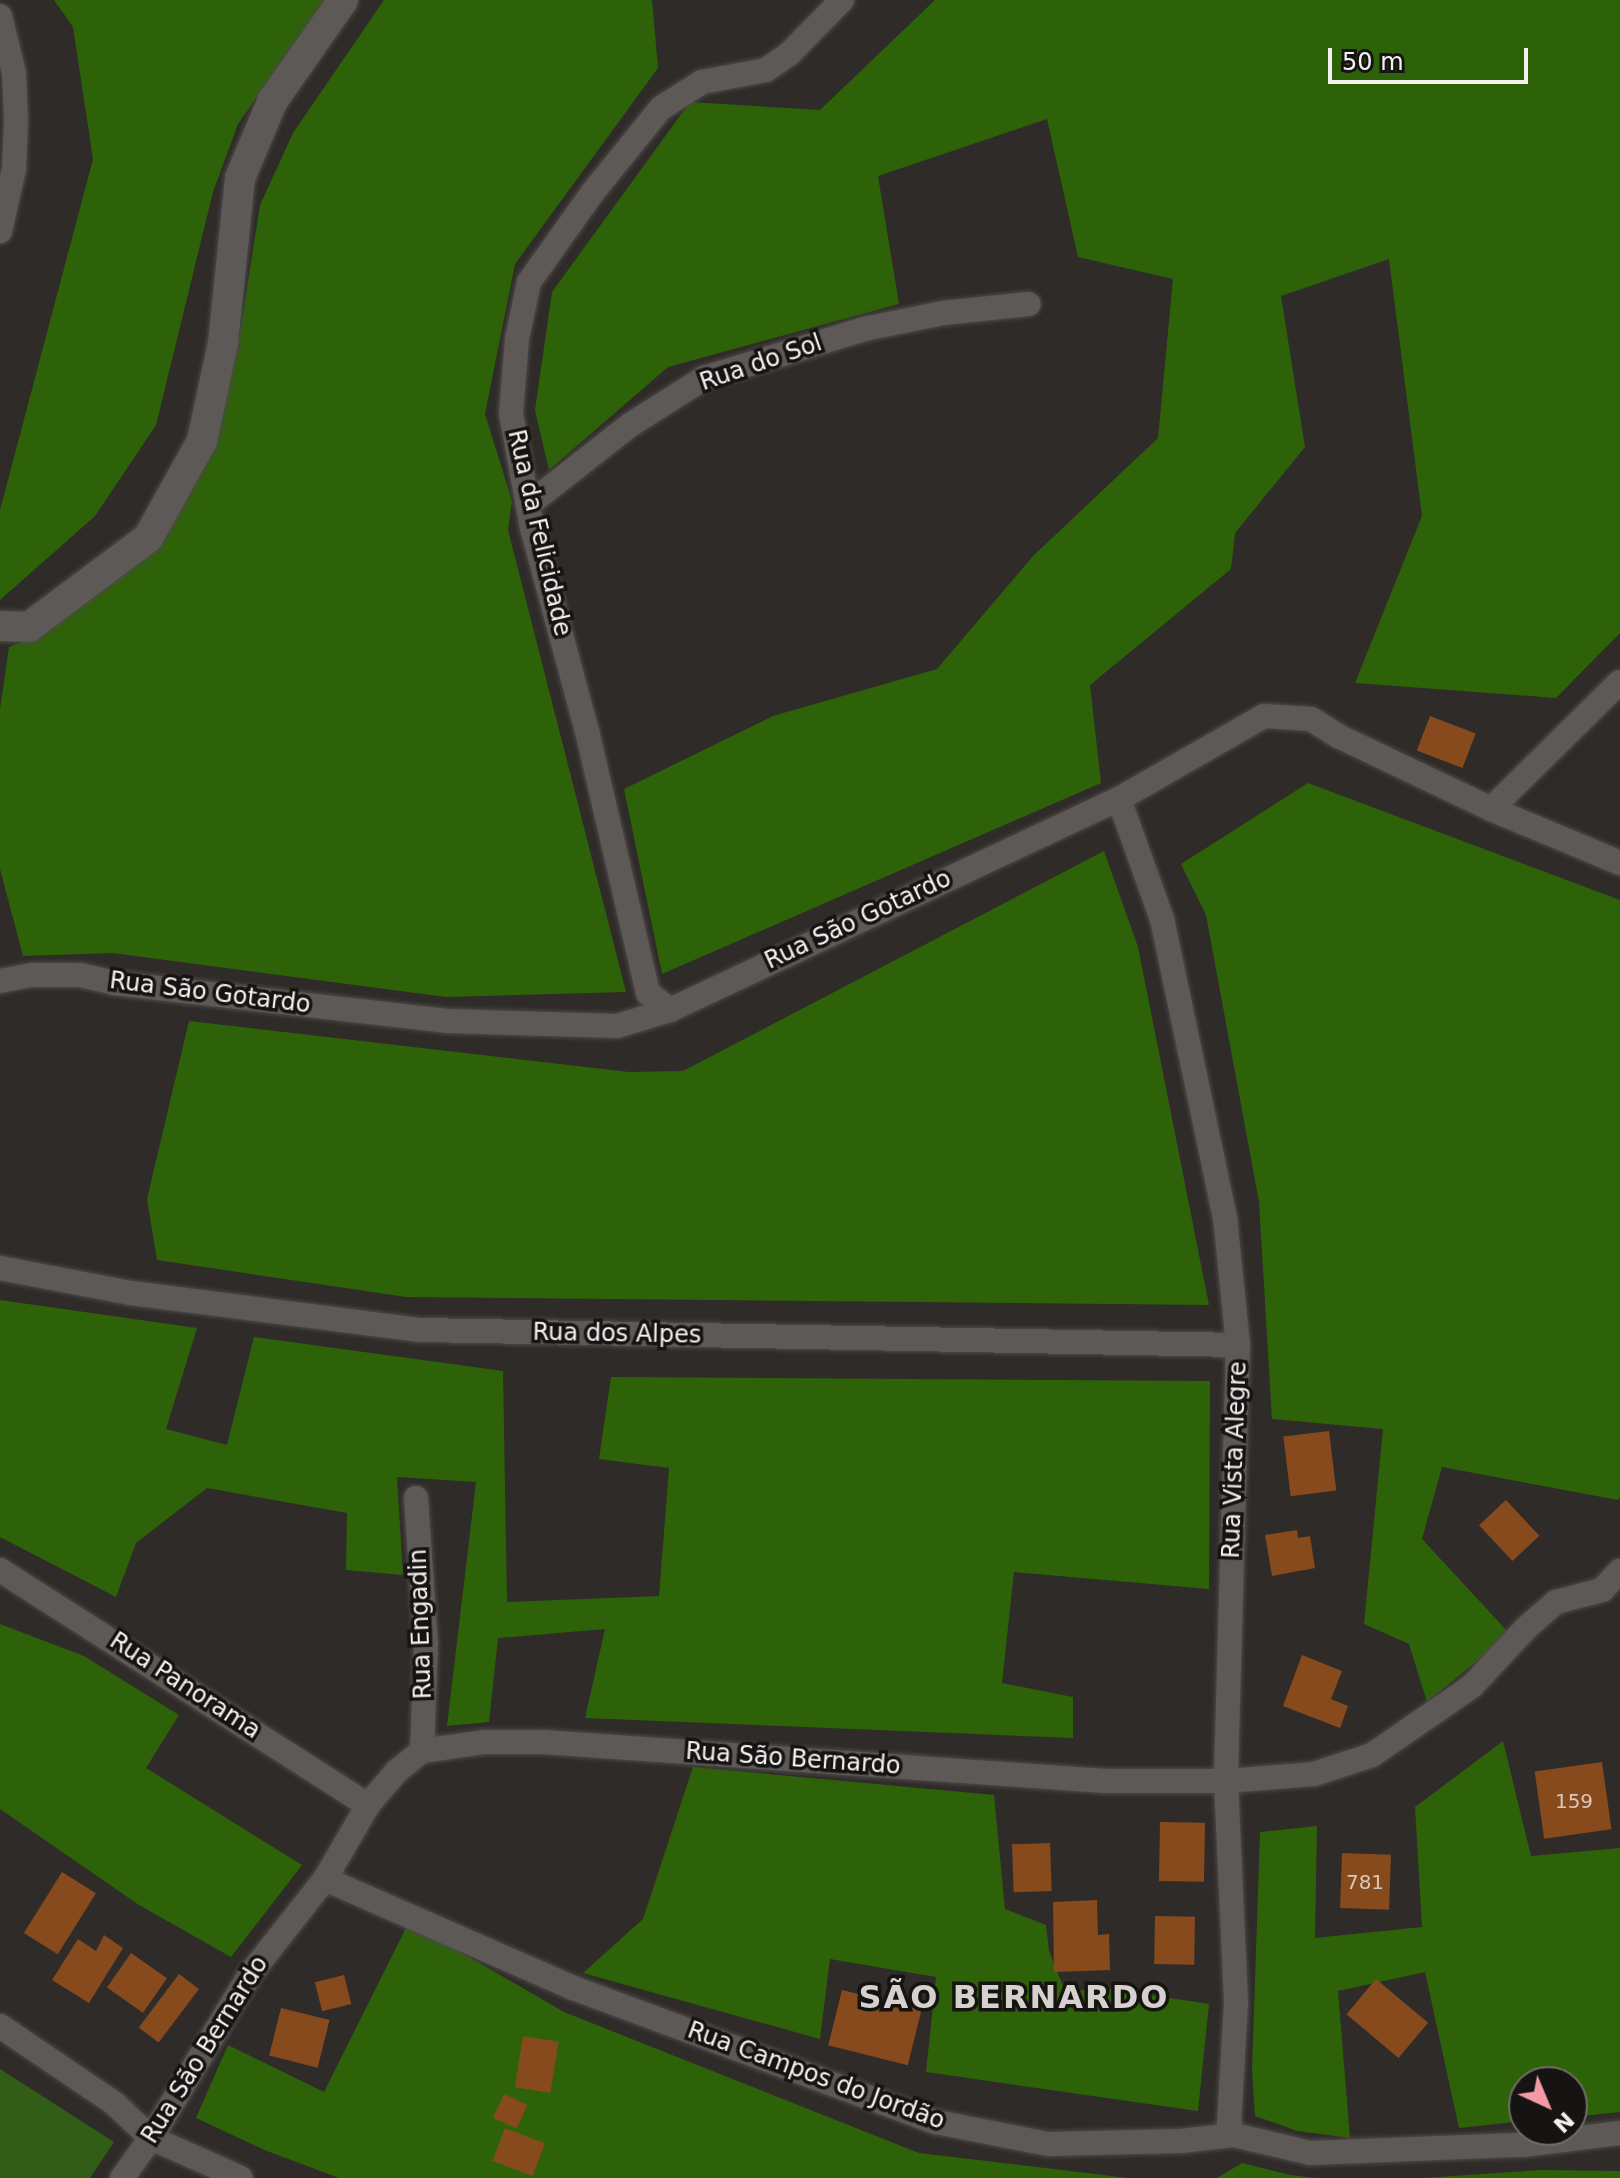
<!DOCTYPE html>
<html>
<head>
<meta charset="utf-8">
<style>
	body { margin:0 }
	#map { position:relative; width:1620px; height:2178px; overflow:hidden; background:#2f2b29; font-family:"DejaVu Sans",sans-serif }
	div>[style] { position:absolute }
	.green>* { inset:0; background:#315d16 }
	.forest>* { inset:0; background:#2e6208 }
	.building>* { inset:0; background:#874a1c; transform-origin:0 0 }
	.roads { filter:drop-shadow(0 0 2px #4c4947) drop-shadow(0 0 2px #4c4947) }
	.minor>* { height:24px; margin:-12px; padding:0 12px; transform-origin:12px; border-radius:12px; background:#5d5956 }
	.tertiary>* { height:30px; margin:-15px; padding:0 15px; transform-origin:15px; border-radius:15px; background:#5d5956 }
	span { translate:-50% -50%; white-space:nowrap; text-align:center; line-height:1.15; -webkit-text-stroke:7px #161413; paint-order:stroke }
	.number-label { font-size:20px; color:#d9c7bb }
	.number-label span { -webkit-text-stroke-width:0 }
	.street-label { font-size:24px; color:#f4f1f0 }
	.district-label { font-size:32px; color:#d6d1ce; font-weight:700; letter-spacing:2px }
	.north { position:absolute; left:1508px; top:2066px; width:80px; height:80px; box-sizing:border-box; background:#161413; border:2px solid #6f6c6b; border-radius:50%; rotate:136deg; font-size:22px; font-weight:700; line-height:32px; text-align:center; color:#f4f1f0 }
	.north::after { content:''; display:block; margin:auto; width:28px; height:36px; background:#f49aa6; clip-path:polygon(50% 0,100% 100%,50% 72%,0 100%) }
	.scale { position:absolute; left:1328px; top:48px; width:200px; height:36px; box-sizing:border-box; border:4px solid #f4f1f0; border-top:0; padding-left:10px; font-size:24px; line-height:28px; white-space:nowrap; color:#f4f1f0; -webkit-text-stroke:6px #161413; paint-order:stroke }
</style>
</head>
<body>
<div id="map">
	<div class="green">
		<div style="clip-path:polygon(0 2069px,114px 2142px,90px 2178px,0 2178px)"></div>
	</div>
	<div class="forest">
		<div style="clip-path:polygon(54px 0,325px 0,238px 124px,213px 192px,156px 425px,95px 516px,0 600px,0 510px,93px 159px,73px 27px)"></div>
		<div style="clip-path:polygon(384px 0,652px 0,658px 68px,515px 264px,485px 414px,512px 501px,508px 530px,626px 992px,446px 997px,113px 953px,23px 956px,0 869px,0 709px,9px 647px,32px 638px,216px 445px,239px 339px,260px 205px,293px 133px)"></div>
		<div style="clip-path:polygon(935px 0,1620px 0,1620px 633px,1556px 698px,1355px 683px,1422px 516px,1389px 259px,1281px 296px,1305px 447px,1235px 533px,1231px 569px,1090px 685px,1101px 783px,662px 974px,624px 789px,773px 716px,937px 669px,1033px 556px,1158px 438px,1173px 279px,1078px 257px,1047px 119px,878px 176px,899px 304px,668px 367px,549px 470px,535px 410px,552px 292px,690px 102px,820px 110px)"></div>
		<div style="clip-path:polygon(1308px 783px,1620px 900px,1620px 1497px,1618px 1500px,1442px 1467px,1422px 1539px,1510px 1634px,1427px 1702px,1409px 1644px,1364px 1624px,1383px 1429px,1272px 1419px,1259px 1202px,1206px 915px,1181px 864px)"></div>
		<div style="clip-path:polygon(1104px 851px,1138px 947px,1209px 1305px,406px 1297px,157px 1260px,147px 1199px,189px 1021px,629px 1072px,683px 1071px)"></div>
		<div style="clip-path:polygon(0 1300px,197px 1328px,166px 1429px,227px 1445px,254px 1337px,503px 1371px,507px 1602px,659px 1596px,669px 1468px,599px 1459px,611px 1377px,1210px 1381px,1209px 1589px,1014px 1572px,1002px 1683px,1073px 1697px,1073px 1738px,585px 1718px,605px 1629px,498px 1638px,489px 1722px,447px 1726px,476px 1482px,397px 1477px,403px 1575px,346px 1570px,347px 1513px,207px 1488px,136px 1543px,116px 1597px,0 1537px)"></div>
		<div style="clip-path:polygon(0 1624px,84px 1656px,179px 1715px,146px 1768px,302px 1865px,231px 1957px,139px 1905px,0 1809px)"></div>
		<div style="clip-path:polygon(1503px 1741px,1531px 1856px,1620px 1848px,1620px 2112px,1572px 2117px,1572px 2082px,1524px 2082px,1524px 2121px,1459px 2128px,1425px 1972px,1338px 1991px,1350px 2138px,1297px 2131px,1255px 2116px,1252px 2069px,1260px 1832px,1317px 1826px,1315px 1938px,1422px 1927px,1415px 1807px)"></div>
		<div style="clip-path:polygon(693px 1767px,994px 1795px,1005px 1909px,1046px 1925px,1049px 1951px,1065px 1991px,1112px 1989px,1209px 2004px,1198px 2111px,926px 2072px,936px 1977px,830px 1959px,820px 2039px,583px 1973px,643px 1919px)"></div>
		<div style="clip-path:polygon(409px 1922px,564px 2012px,919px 2153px,1128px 2178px,339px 2178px,267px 2151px,196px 2118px,228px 2045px,324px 2092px)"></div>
		<div style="clip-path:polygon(1242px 2163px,1290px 2175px,1315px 2178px,1217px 2178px)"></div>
		<div style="clip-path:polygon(1539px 2170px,1620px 2171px,1620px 2178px,1423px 2178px)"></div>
	</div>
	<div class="building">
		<div style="left:1430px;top:716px;width:49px;height:37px;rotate:21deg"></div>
		<div style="left:1329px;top:1431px;width:60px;height:46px;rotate:83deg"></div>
		<div style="left:1506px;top:1500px;width:49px;height:37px;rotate:47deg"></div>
		<div style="clip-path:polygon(1297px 1530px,1298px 1538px,1310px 1536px,1315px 1568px,1272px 1576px,1265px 1535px)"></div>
		<div style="clip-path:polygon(1302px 1655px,1342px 1671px,1331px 1699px,1348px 1706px,1340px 1728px,1283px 1706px)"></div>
		<div style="left:1602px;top:1762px;width:68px;height:68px;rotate:82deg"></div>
		<div style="left:1160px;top:1822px;width:45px;height:59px;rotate:1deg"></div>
		<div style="left:1050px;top:1843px;width:48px;height:38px;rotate:88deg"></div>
		<div style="left:1342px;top:1853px;width:49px;height:55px;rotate:2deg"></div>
		<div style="left:62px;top:1872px;width:40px;height:72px;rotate:32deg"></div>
		<div style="clip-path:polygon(1097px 1900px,1098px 1935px,1109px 1934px,1110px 1970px,1054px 1972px,1053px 1902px)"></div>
		<div style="left:1155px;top:1916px;width:40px;height:48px;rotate:1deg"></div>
		<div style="clip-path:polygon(104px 1935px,123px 1948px,89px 2003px,52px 1980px,78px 1939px,96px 1951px)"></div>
		<div style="left:131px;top:1953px;width:44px;height:42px;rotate:35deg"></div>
		<div style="left:179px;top:1974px;width:25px;height:67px;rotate:37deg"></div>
		<div style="left:344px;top:1975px;width:30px;height:30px;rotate:76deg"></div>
		<div style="left:1376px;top:1979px;width:68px;height:46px;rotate:40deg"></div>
		<div style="left:842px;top:1990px;width:82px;height:57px;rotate:14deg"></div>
		<div style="left:281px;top:2008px;width:50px;height:49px;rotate:14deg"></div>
		<div style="left:523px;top:2036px;width:36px;height:52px;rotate:9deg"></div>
		<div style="left:504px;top:2094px;width:26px;height:26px;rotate:25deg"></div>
		<div style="left:505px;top:2128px;width:43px;height:35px;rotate:21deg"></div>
	</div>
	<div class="roads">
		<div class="minor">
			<div style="left:0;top:16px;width:59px;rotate:76.2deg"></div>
			<div style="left:14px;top:73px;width:47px;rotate:87.6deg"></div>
			<div style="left:16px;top:120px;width:49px;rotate:92.3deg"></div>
			<div style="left:14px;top:169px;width:64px;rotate:102.7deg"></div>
			<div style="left:528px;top:505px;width:130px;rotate:-38.1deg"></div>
			<div style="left:630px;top:425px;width:88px;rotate:-32.4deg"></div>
			<div style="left:704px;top:378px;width:167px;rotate:-17deg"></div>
			<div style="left:864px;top:329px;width:81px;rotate:-11.4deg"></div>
			<div style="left:943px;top:313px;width:86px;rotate:-6deg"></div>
			<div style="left:1119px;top:799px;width:127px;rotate:70.3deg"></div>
			<div style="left:1162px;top:919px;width:305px;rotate:78.1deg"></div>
			<div style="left:1225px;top:1217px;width:129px;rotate:84.2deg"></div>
			<div style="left:1238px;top:1345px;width:436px;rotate:91.6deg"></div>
			<div style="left:1226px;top:1781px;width:222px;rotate:87.4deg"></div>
			<div style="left:1236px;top:2003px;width:120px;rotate:93.3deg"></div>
			<div style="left:1229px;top:2123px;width:13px;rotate:67deg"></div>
			<div style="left:1491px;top:809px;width:140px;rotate:22.7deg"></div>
			<div style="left:0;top:981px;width:33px;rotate:-11deg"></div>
			<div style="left:32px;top:975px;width:48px"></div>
			<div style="left:80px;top:975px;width:35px;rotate:13deg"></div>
			<div style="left:114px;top:983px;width:335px;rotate:6.5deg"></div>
			<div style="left:447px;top:1021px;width:170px;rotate:1.7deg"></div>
			<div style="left:617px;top:1026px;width:55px;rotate:-16.8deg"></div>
			<div style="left:670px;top:1010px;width:496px;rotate:-25.2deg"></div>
			<div style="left:1119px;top:799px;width:167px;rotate:-29.8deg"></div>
			<div style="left:1264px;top:716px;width:47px;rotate:3.7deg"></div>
			<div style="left:1311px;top:719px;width:32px;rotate:32deg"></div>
			<div style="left:1338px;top:736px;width:170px;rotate:25.5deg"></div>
			<div style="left:1491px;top:809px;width:181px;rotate:-44.6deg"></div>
			<div style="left:670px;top:1010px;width:28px;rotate:-142deg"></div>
			<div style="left:648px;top:993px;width:265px;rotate:-103.1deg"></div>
			<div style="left:588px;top:735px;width:214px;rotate:-105.1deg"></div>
			<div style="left:532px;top:528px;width:116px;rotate:-100.4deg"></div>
			<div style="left:511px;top:414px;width:75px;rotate:-85.4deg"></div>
			<div style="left:517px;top:339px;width:58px;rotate:-78.1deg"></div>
			<div style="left:529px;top:282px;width:110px;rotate:-54.6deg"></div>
			<div style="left:593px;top:192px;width:108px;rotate:-51deg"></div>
			<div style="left:661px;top:108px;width:49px;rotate:-32.4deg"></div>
			<div style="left:702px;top:82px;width:65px;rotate:-10.6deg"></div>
			<div style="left:766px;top:70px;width:29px;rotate:-35deg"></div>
			<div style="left:790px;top:53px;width:74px;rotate:-45.5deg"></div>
			<div style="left:0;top:1268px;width:133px;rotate:10.8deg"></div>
			<div style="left:131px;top:1293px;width:292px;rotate:7.3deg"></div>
			<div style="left:421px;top:1330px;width:817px;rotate:1.05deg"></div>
			<div style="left:416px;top:1498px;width:146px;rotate:86.1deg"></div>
			<div style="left:426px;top:1644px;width:107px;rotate:92.1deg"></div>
			<div style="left:0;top:1570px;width:437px;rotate:32.6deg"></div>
			<div style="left:325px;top:1879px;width:271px;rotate:23.7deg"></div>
			<div style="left:573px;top:1988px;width:387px;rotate:20.3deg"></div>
			<div style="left:936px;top:2122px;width:114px;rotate:11.1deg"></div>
			<div style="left:1048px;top:2144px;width:133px;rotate:-1.3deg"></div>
			<div style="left:1181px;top:2141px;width:53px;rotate:-6.5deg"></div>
			<div style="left:1234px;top:2135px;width:78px;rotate:13.3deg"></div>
			<div style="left:1310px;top:2153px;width:213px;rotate:-2.2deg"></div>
			<div style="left:1523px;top:2145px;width:98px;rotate:-7.1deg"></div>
			<div style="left:0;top:2026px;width:139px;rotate:34.1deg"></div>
			<div style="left:115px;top:2104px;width:50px;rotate:43.4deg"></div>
			<div style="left:151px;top:2138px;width:98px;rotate:24deg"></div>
			<div style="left:122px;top:2178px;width:49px;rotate:-54.1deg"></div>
			<div style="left:151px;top:2138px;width:193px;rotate:-58.8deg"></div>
			<div style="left:251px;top:1973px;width:120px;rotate:-51.8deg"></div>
			<div style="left:325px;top:1879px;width:86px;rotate:-59.8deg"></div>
			<div style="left:368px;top:1805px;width:45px;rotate:-49.5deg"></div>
			<div style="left:397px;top:1771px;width:32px;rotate:-39deg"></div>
			<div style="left:422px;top:1751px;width:64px;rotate:-8.1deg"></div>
			<div style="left:485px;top:1742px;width:58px"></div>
			<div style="left:543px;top:1742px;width:564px;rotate:3.96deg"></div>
			<div style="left:1106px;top:1781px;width:120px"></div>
			<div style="left:1226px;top:1781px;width:88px;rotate:-4.5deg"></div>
			<div style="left:1314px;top:1774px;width:61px;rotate:-18.1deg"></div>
			<div style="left:1372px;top:1755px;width:121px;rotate:-34.6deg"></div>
			<div style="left:1472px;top:1686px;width:79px;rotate:-47deg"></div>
			<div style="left:1526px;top:1628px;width:40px;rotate:-41deg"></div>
			<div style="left:1556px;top:1602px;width:48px;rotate:-14.6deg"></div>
			<div style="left:1602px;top:1590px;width:26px;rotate:-47deg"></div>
		</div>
		<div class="tertiary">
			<div style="left:0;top:626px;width:29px;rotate:2deg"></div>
			<div style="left:29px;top:627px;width:149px;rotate:-36.8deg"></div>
			<div style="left:148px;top:538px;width:111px;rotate:-60.9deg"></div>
			<div style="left:202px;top:441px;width:100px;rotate:-77.9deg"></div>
			<div style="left:223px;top:343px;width:166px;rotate:-84.1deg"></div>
			<div style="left:240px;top:178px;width:85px;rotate:-67.1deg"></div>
			<div style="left:273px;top:100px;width:122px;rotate:-55deg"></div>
		</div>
	</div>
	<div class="number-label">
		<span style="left:1574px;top:1801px">159</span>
		<span style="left:1365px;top:1882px">781</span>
	</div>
	<div class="street-label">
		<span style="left:761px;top:363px;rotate:-19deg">Rua do Sol</span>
		<span style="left:539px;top:533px;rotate:77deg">Rua da Felicidade</span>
		<span style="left:858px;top:920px;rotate:-25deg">Rua São Gotardo</span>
		<span style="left:210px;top:993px;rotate:7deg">Rua São Gotardo</span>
		<span style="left:617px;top:1334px;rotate:1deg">Rua dos Alpes</span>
		<span style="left:1235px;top:1460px;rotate:-88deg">Rua Vista Alegre</span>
		<span style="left:421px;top:1624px;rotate:-92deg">Rua Engadin</span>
		<span style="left:185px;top:1686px;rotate:33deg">Rua Panorama</span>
		<span style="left:793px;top:1759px;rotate:4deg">Rua São Bernardo</span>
		<span style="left:205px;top:2050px;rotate:-58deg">Rua São Bernardo</span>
		<span style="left:816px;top:2076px;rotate:20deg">Rua Campos do Jordão</span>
	</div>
	<div class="district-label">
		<span style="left:1014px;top:1997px">SÃO BERNARDO</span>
	</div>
	<div class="north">N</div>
	<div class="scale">50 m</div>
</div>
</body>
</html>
